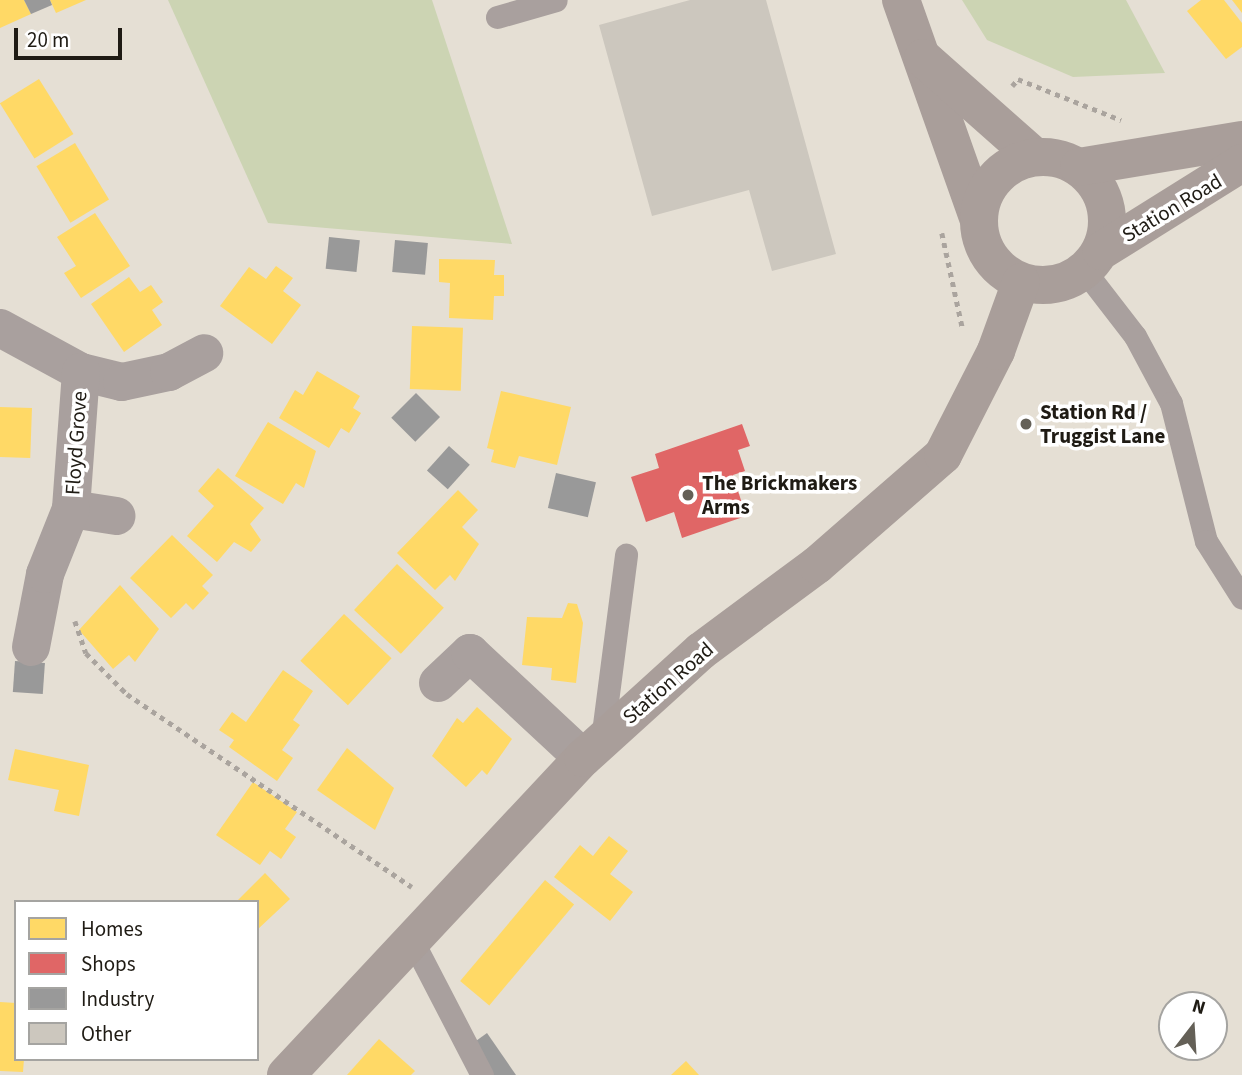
<!DOCTYPE html>
<html>
<head>
<meta charset="utf-8">
<style>
	body { margin:0 }
	#map { position:relative; width:1242px; height:1075px; overflow:hidden; background:#e5dfd4; font-family:"Source Sans 3",sans-serif }
	div>[style] { position:absolute }
	.green>* { inset:0; background:#ccd4b3 }
	.homes>* { inset:0; background:#ffd966; transform-origin:0 0 }
	.shops>* { inset:0; background:#e06666 }
	.industry>* { inset:0; background:#999; transform-origin:0 0 }
	.building>* { inset:0; background:#ccc7be }
	.path>* { height:4.5px; margin-top:-2.25px; transform-origin:0; background:repeating-linear-gradient(90deg,#aaa49e 0 5px,transparent 0 10px) }
	.lane>* { height:23px; margin:-11.5px; padding:0 11.5px; transform-origin:11.5px; border-radius:11.5px; background:#a9a09e }
	.street>* { height:38px; margin:-19px; padding:0 19px; transform-origin:19px; border-radius:19px; background:#a9a09e }
	.secondary>* { height:38px; margin:-19px; padding:0 19px; transform-origin:19px; border-radius:19px; background:#a99e9a }
	.secondary>.ring { margin:-19px; padding:0; box-sizing:content-box; background:none; border:38px solid #a99e9a; border-radius:50% }
	.dots>* { width:19px; height:19px; translate:-50% -50%; box-sizing:border-box; border:4px solid #fff; border-radius:50% }
	span { translate:-50% -50%; white-space:nowrap; text-align:center; line-height:1.15; -webkit-text-stroke:7px #fff; paint-order:stroke }
	.street-label { font-size:21px; color:#1f1b14 }
	.poi-label { font-size:21px; color:#1f1b14; font-weight:700 }
	.left { translate:0 -50%; text-align:left }
	.legend { position:absolute; left:14px; top:900px; width:245px; height:161px; box-sizing:border-box; background:#fff; border:2px solid #a5a4a1; margin:0; padding:9px 12px; list-style:none; font-size:21px; color:#1f1b14 }
	.legend li { display:flex; align-items:center; gap:14px; height:35px }
	.legend b { width:35px; border:2px solid #a5a4a1 }
	.north { position:absolute; left:1158px; top:991px; width:70px; height:70px; box-sizing:border-box; background:#fff; border:2px solid #a5a4a1; border-radius:50%; rotate:17deg; font-size:19px; font-weight:700; line-height:28px; text-align:center; color:#1f1b14 }
	.north::after { content:''; display:block; margin:auto; width:24px; height:32px; background:#646057; clip-path:polygon(50% 0,100% 100%,50% 72%,0 100%) }
	.scale { position:absolute; left:14px; top:28px; width:108px; height:32px; box-sizing:border-box; border:4px solid #1f1b14; border-top:0; padding-left:9px; font-size:21px; line-height:24px; white-space:nowrap; color:#1f1b14; -webkit-text-stroke:5px #fff; paint-order:stroke }
</style>
</head>
<body>
<div id="map">
	<div class="green">
		<div style="clip-path:polygon(168px 0,432px 0,512px 244px,268px 223px)"></div>
		<div style="clip-path:polygon(962px 0,1126px 0,1165px 73px,1073px 77px,987px 40px)"></div>
	</div>
	<div class="homes">
		<div style="clip-path:polygon(0 0,24px 0,31px 14px,0 28px)"></div>
		<div style="clip-path:polygon(50px 0,86px 0,56px 13px)"></div>
		<div style="clip-path:polygon(1201px 0,1224px 0,1242px 23px,1242px 47px,1226px 59px,1187px 11px)"></div>
		<div style="clip-path:polygon(1232px 0,1242px 0,1242px 13px)"></div>
		<div style="left:39px;top:79px;width:65px;height:46px;rotate:58deg"></div>
		<div style="left:75px;top:143px;width:66px;height:45px;rotate:59deg"></div>
		<div style="clip-path:polygon(95px 213px,130px 266px,81px 298px,64px 273px,76px 266px,57px 237px)"></div>
		<div style="clip-path:polygon(439px 259px,495px 260px,494px 275px,504px 275px,504px 296px,494px 296px,493px 320px,449px 318px,450px 283px,439px 282px)"></div>
		<div style="clip-path:polygon(276px 266px,293px 278px,283px 291px,301px 305px,272px 344px,220px 306px,249px 267px,266px 279px)"></div>
		<div style="clip-path:polygon(129px 277px,140px 292px,151px 285px,163px 302px,152px 310px,162px 325px,124px 352px,91px 304px)"></div>
		<div style="left:412px;top:326px;width:51px;height:63px;rotate:2deg"></div>
		<div style="clip-path:polygon(317px 371px,360px 396px,353px 408px,361px 413px,349px 433px,341px 428px,329px 448px,279px 418px,295px 390px,303px 395px)"></div>
		<div style="clip-path:polygon(501px 391px,571px 407px,557px 465px,519px 456px,515px 468px,491px 462px,494px 450px,487px 448px)"></div>
		<div style="left:0;top:407px;width:32px;height:50px;rotate:2deg"></div>
		<div style="clip-path:polygon(268px 422px,316px 451px,304px 488px,296px 483px,283px 504px,235px 476px)"></div>
		<div style="clip-path:polygon(218px 468px,264px 508px,250px 524px,261px 540px,251px 552px,234px 542px,217px 562px,187px 536px,214px 506px,198px 491px)"></div>
		<div style="clip-path:polygon(458px 490px,478px 510px,462px 527px,479px 544px,455px 581px,450px 575px,435px 590px,397px 553px)"></div>
		<div style="clip-path:polygon(172px 535px,213px 575px,202px 586px,209px 593px,193px 610px,186px 603px,171px 618px,130px 578px)"></div>
		<div style="left:397px;top:564px;width:64px;height:63px;rotate:43deg"></div>
		<div style="clip-path:polygon(120px 585px,159px 629px,135px 662px,129px 655px,113px 669px,79px 630px)"></div>
		<div style="clip-path:polygon(568px 603px,577px 604px,583px 623px,576px 683px,551px 680px,552px 668px,522px 665px,527px 617px,562px 618px)"></div>
		<div style="left:344px;top:614px;width:65px;height:64px;rotate:43deg"></div>
		<div style="clip-path:polygon(283px 670px,313px 691px,293px 720px,300px 725px,282px 750px,293px 758px,277px 781px,229px 747px,234px 740px,219px 730px,232px 712px,246px 722px)"></div>
		<div style="clip-path:polygon(477px 707px,512px 739px,487px 775px,482px 770px,466px 787px,432px 756px,457px 718px,463px 723px)"></div>
		<div style="clip-path:polygon(347px 748px,394px 788px,375px 830px,317px 790px)"></div>
		<div style="clip-path:polygon(15px 749px,89px 765px,79px 816px,54px 811px,59px 790px,8px 780px)"></div>
		<div style="clip-path:polygon(253px 782px,297px 812px,285px 829px,296px 837px,281px 859px,270px 851px,260px 865px,216px 835px)"></div>
		<div style="clip-path:polygon(609px 836px,628px 851px,610px 874px,633px 892px,610px 921px,554px 877px,580px 845px,593px 856px)"></div>
		<div style="clip-path:polygon(265px 873px,290px 899px,257px 930px,257px 902px,236px 902px)"></div>
		<div style="left:545px;top:880px;width:38px;height:132px;rotate:40deg"></div>
		<div style="clip-path:polygon(0 1002px,16px 1003px,16px 1059px,24px 1059px,23px 1072px,0 1071px)"></div>
		<div style="clip-path:polygon(379px 1039px,415px 1071px,411px 1075px,347px 1075px)"></div>
		<div style="clip-path:polygon(686px 1061px,699px 1075px,671px 1075px)"></div>
	</div>
	<div class="shops">
		<div style="clip-path:polygon(742px 424px,750px 446px,738px 450px,745px 471px,733px 475px,746px 516px,682px 538px,674px 512px,646px 522px,631px 477px,659px 468px,655px 454px)"></div>
	</div>
	<div class="industry">
		<div style="clip-path:polygon(24px 0,50px 0,52px 5px,31px 14px)"></div>
		<div style="left:329px;top:237px;width:31px;height:32px;rotate:6deg"></div>
		<div style="left:395px;top:240px;width:33px;height:32px;rotate:5deg"></div>
		<div style="left:416px;top:393px;width:34px;height:35px;rotate:45deg"></div>
		<div style="left:449px;top:446px;width:28px;height:33px;rotate:42deg"></div>
		<div style="left:556px;top:473px;width:41px;height:36px;rotate:13deg"></div>
		<div style="left:15px;top:661px;width:30px;height:31px;rotate:4deg"></div>
		<div style="clip-path:polygon(487px 1033px,516px 1075px,489px 1075px,469px 1046px)"></div>
	</div>
	<div class="building">
		<div style="clip-path:polygon(690px 0,766px 0,836px 254px,772px 271px,749px 190px,652px 216px,599px 25px)"></div>
	</div>
	<div class="path">
		<div style="left:1012px;top:86px;width:9px;rotate:-49deg"></div>
		<div style="left:1018px;top:79px;width:111px;rotate:21.7deg"></div>
		<div style="left:942px;top:233px;width:99px;rotate:77.8deg"></div>
		<div style="left:1129px;top:420px;width:17px;rotate:-21deg"></div>
		<div style="left:75px;top:621px;width:34px;rotate:71deg"></div>
		<div style="left:86px;top:653px;width:58px;rotate:45deg"></div>
		<div style="left:127px;top:694px;width:344px;rotate:34.1deg"></div>
	</div>
	<div class="lane">
		<div style="left:497px;top:17px;width:61px;rotate:-16.1deg"></div>
		<div style="left:1084px;top:270px;width:83px;rotate:52.3deg"></div>
		<div style="left:1135px;top:336px;width:76px;rotate:61.8deg"></div>
		<div style="left:1171px;top:403px;width:142px;rotate:75.8deg"></div>
		<div style="left:1206px;top:541px;width:67px;rotate:57.7deg"></div>
		<div style="left:602px;top:740px;width:187px;rotate:-82.6deg"></div>
		<div style="left:411px;top:938px;width:154px;rotate:62.6deg"></div>
	</div>
	<div class="street">
		<div style="left:0;top:328px;width:92px;rotate:28.5deg"></div>
		<div style="left:81px;top:372px;width:42px;rotate:13.7deg"></div>
		<div style="left:122px;top:382px;width:48px;rotate:-12deg"></div>
		<div style="left:169px;top:372px;width:40px;rotate:-28deg"></div>
		<div style="left:81px;top:372px;width:137px;rotate:94.2deg"></div>
		<div style="left:71px;top:509px;width:46px;rotate:8.8deg"></div>
		<div style="left:31px;top:647px;width:74px;rotate:-79.1deg"></div>
		<div style="left:45px;top:574px;width:70px;rotate:-68.2deg"></div>
		<div style="left:438px;top:683px;width:44px;rotate:-43.2deg"></div>
		<div style="left:470px;top:653px;width:154px;rotate:42.9deg"></div>
	</div>
	<div class="secondary">
		<div style="left:901px;top:0;width:230px;rotate:70.5deg"></div>
		<div style="left:923px;top:58px;width:149px;rotate:41.5deg"></div>
		<div class="ring" style="left:979px;top:157px;width:90px;height:90px"></div>
		<div style="left:1079px;top:167px;width:165px;rotate:-9.4deg"></div>
		<div style="left:1101px;top:251px;width:166px;rotate:-32deg"></div>
		<div style="left:286px;top:1075px;width:434px;rotate:-46.9deg"></div>
		<div style="left:583px;top:758px;width:159px;rotate:-42.2deg"></div>
		<div style="left:701px;top:651px;width:144px;rotate:-36.6deg"></div>
		<div style="left:817px;top:565px;width:167px;rotate:-41.1deg"></div>
		<div style="left:943px;top:455px;width:117px;rotate:-63deg"></div>
		<div style="left:996px;top:351px;width:73px;rotate:-70.1deg"></div>
	</div>
	<div class="dots">
		<div style="left:1026px;top:424px;background:#646057"></div>
		<div style="left:688px;top:495px;background:#646057"></div>
	</div>
	<div class="street-label">
		<span style="left:1172px;top:208px;rotate:-31deg">Station Road</span>
		<span style="left:76px;top:443px;rotate:-86deg">Floyd Grove</span>
		<span style="left:668px;top:683px;rotate:-41deg">Station Road</span>
	</div>
	<div class="poi-label">
		<span class="left" style="left:1040px;top:424px">Station Rd /<br>Truggist Lane</span>
		<span class="left" style="left:702px;top:495px">The Brickmakers<br>Arms</span>
	</div>
	<ul class="legend">
	<li><b style="height:19px;background:#ffd966"></b>Homes</li>
	<li><b style="height:19px;background:#e06666"></b>Shops</li>
	<li><b style="height:19px;background:#999"></b>Industry</li>
	<li><b style="height:19px;background:#ccc7be"></b>Other</li>
	</ul>
	<div class="north">N</div>
	<div class="scale">20 m</div>
</div>
</body>
</html>
